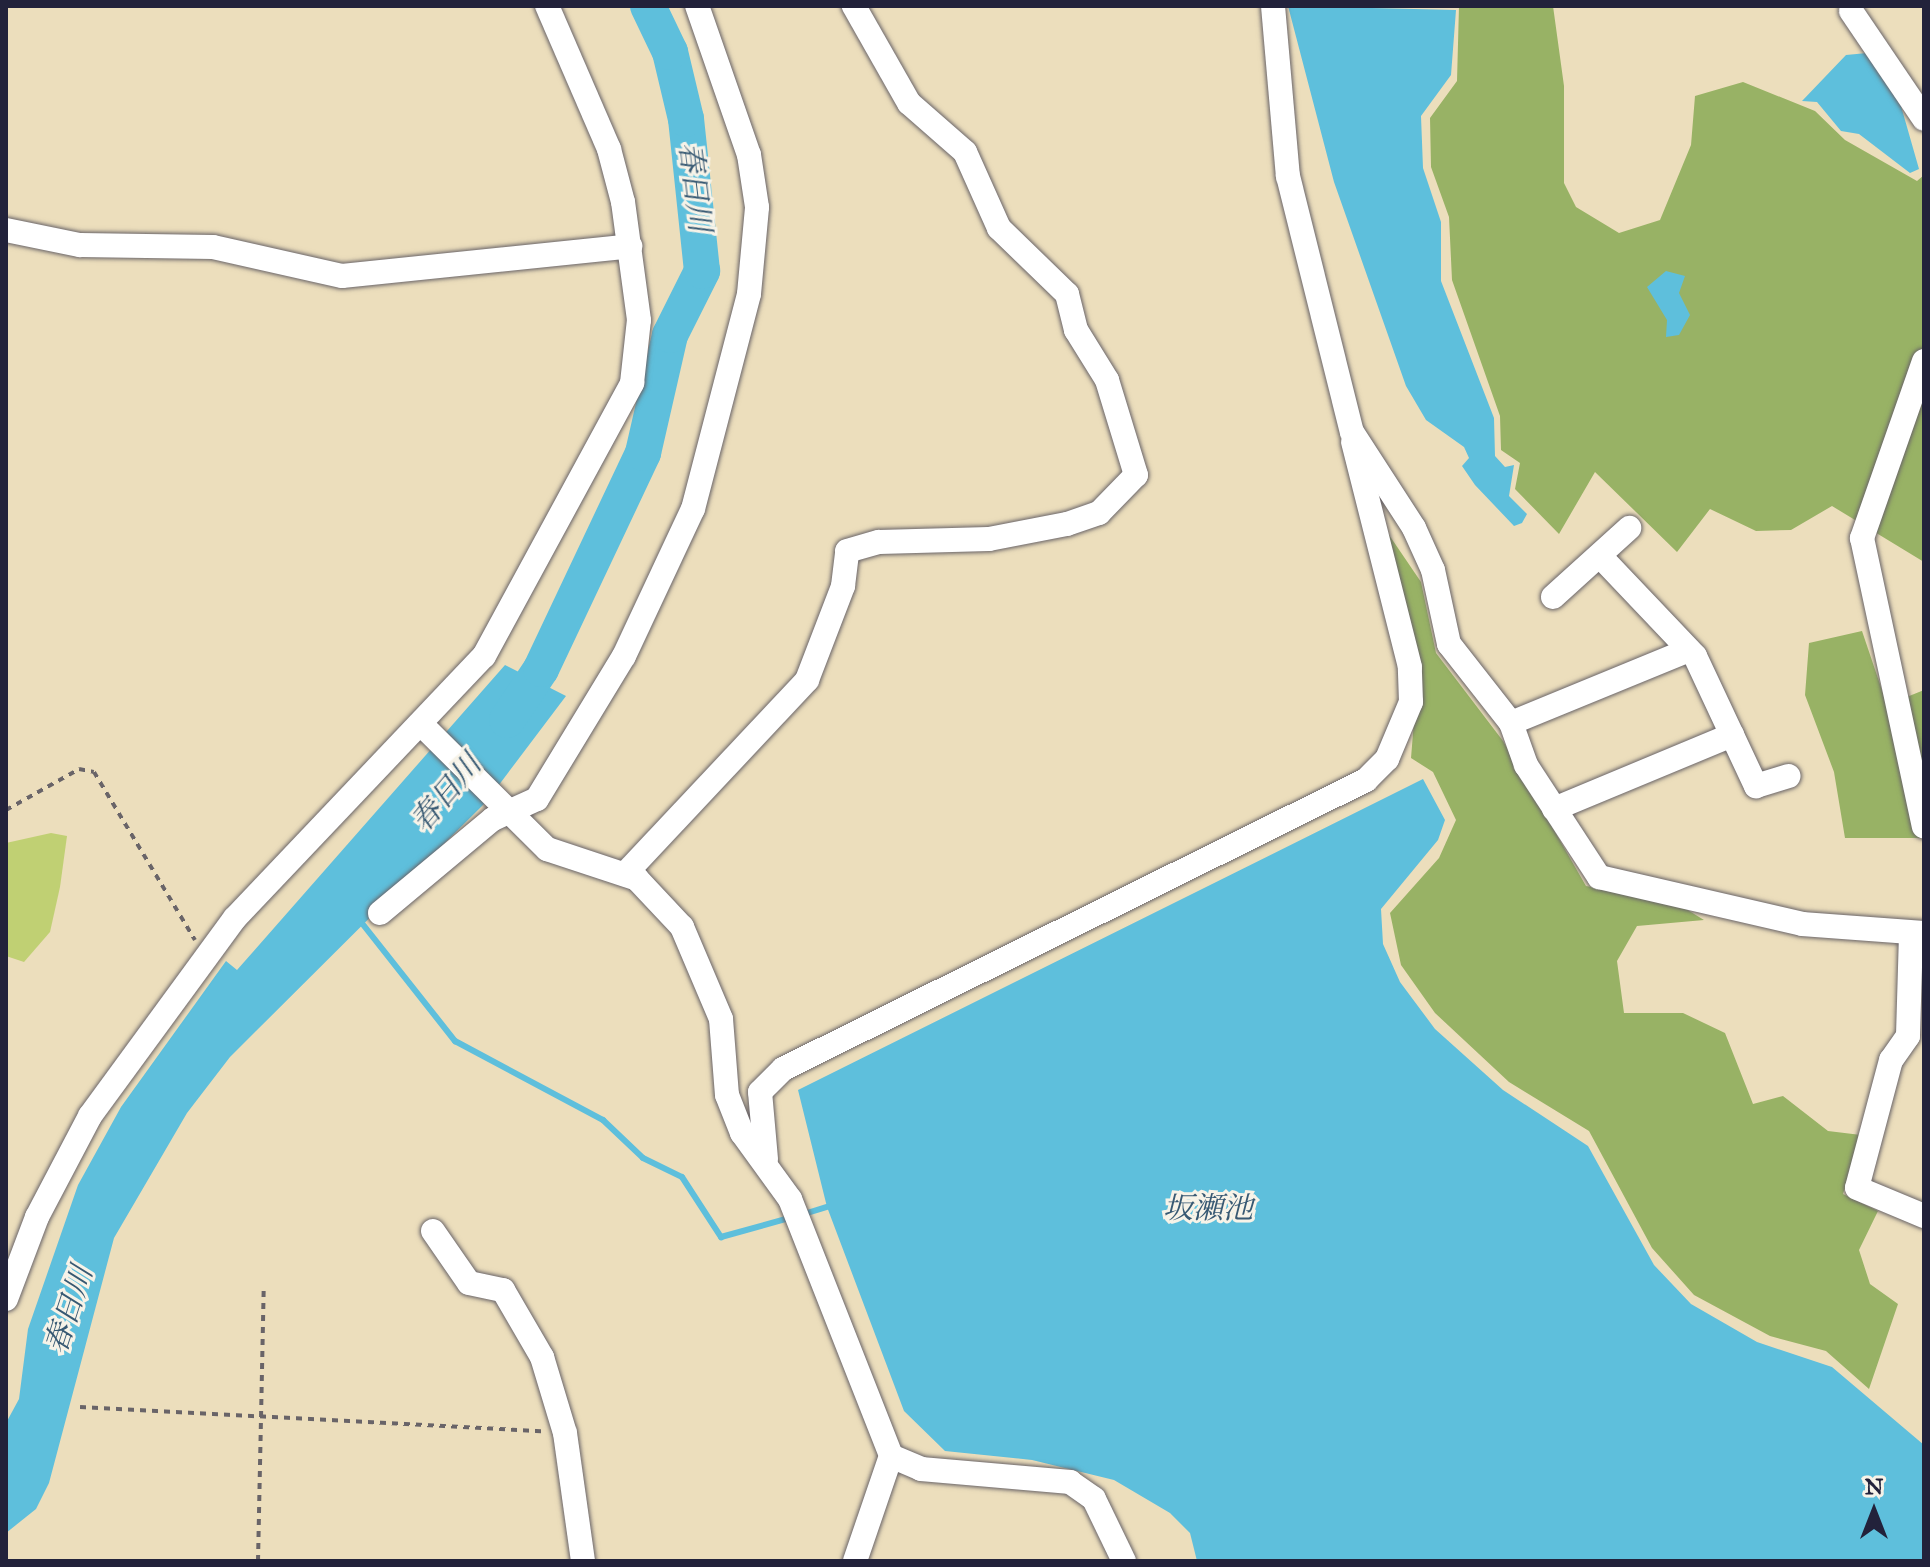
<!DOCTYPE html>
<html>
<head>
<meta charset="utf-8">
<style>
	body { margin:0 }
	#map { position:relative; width:1930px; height:1567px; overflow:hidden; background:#ecdebc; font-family:"IM FELL Great Primer","Noto Serif JP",serif }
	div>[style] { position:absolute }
	.green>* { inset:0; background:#c0d073 }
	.forest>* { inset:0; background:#98b265 }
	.water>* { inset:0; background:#5ebfdc }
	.stream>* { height:6px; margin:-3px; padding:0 3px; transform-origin:3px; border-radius:3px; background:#5ebfdc }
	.river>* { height:36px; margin:-18px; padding:0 18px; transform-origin:18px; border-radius:18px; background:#5ebfdc }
	.path>* { height:4px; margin-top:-2px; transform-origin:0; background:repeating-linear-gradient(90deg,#696468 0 6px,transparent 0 12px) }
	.roads { filter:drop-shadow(0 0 2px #696468) drop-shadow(0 0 2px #696468) }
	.minor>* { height:24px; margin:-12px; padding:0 12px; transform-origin:12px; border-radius:12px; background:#fff }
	span { translate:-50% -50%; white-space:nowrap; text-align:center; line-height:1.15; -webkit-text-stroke:6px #f7f3e8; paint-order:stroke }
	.water-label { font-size:30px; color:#375973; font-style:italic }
	.frame { position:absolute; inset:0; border:8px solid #22223b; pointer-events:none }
	.north { position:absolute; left:1834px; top:1471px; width:80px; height:80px; -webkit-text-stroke:6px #f7f3e8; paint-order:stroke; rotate:0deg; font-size:22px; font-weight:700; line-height:32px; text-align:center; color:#22223b }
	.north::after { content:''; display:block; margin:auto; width:28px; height:36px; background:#22223b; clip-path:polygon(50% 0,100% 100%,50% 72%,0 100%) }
</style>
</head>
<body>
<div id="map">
	<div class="green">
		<div style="clip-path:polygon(51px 833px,67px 836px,60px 887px,50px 932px,24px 962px,6px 956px,6px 843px)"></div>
	</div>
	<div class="forest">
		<div style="clip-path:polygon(1459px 6px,1553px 6px,1564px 86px,1564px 183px,1576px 207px,1619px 233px,1660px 220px,1691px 145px,1695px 96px,1743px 82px,1815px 111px,1845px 140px,1917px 181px,1924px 175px,1924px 562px,1832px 506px,1791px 530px,1756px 531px,1710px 509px,1677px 552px,1595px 472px,1559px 534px,1515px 489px,1520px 463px,1501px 450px,1500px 416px,1452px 280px,1449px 217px,1431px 167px,1430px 118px,1457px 81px)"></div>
		<div style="clip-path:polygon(1385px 529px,1421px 582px,1436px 653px,1503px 741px,1586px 886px,1673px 901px,1704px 920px,1637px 926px,1617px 961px,1624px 1013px,1683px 1013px,1725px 1033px,1753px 1104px,1783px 1096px,1828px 1131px,1861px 1135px,1843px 1194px,1878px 1211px,1859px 1250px,1870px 1284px,1898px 1304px,1869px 1389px,1826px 1351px,1770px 1336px,1694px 1295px,1652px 1248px,1589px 1131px,1509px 1082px,1435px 1013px,1401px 965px,1390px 913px,1439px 858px,1456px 820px,1433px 772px,1411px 758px,1418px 672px)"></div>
		<div style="clip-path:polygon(1862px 631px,1887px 705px,1924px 690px,1924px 838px,1845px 838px,1834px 772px,1805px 695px,1809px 643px)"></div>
	</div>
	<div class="water">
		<div style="clip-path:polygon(1288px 6px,1456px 10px,1451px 75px,1421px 116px,1423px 168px,1441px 222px,1441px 281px,1494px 418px,1495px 456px,1505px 467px,1514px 465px,1509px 496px,1527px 514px,1522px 523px,1514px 526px,1475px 485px,1462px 466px,1469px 458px,1464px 447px,1426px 420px,1406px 386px,1334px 182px)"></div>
		<div style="clip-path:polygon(1867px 53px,1901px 106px,1919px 169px,1910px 173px,1859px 134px,1841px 131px,1817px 102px,1802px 101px,1846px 55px)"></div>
		<div style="clip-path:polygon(1666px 271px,1685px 276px,1679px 293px,1690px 315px,1679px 335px,1666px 337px,1667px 320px,1647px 287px)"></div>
		<div style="clip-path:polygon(505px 665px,566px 696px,486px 802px,230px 1057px,187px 1113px,114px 1238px,49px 1483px,36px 1509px,6px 1533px,6px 1423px,19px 1399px,28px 1329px,78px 1185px,121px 1107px,226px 961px,237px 970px)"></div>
		<div style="clip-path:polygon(1423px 779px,1445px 820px,1438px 840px,1381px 909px,1383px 944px,1400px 982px,1435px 1029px,1503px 1090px,1588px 1146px,1654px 1265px,1691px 1304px,1757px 1342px,1832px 1367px,1924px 1445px,1924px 1561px,1197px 1561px,1190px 1533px,1170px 1513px,1114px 1480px,1032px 1460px,945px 1451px,904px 1411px,827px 1207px,798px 1090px)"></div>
	</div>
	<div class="stream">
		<div style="left:361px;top:922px;width:152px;rotate:51.7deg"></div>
		<div style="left:455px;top:1041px;width:168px;rotate:28.1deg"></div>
		<div style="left:603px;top:1120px;width:55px;rotate:43.5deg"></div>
		<div style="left:643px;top:1158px;width:43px;rotate:26deg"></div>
		<div style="left:682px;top:1177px;width:72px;rotate:57deg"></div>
		<div style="left:721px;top:1237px;width:75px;rotate:-15.5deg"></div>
		<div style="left:804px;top:1214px;width:24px;rotate:-17deg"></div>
	</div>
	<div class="river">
		<div style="left:507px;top:720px;width:61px;rotate:-56.3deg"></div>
		<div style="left:541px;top:669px;width:239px;rotate:-64.7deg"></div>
		<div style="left:643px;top:453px;width:121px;rotate:-77.1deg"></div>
		<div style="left:670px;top:335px;width:72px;rotate:-63.4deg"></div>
		<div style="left:702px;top:271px;width:153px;rotate:-96deg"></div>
		<div style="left:686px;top:119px;width:69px;rotate:-103.4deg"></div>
		<div style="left:670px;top:52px;width:51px;rotate:-115.6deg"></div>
	</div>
	<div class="path">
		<div style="left:6px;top:810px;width:84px;rotate:-29.3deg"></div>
		<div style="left:79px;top:769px;width:15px;rotate:11deg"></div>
		<div style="left:94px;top:772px;width:196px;rotate:59deg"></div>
		<div style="left:80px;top:1407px;width:466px;rotate:3deg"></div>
		<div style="left:258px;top:1561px;width:276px;rotate:-88.8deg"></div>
	</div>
	<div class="roads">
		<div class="minor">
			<div style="left:1273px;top:6px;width:171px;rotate:85deg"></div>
			<div style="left:1288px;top:176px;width:264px;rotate:76deg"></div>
			<div style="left:1352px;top:432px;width:114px;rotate:57.1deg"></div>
			<div style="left:1414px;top:528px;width:46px;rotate:65.7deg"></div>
			<div style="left:1433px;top:570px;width:76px;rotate:77.8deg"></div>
			<div style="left:1449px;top:644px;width:100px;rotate:51.9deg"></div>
			<div style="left:1511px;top:723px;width:45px;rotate:70.3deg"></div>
			<div style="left:1526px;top:765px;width:134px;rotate:56.9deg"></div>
			<div style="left:1599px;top:877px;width:208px;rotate:13deg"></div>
			<div style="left:1802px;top:924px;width:122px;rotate:4.2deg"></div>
			<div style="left:1851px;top:11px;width:130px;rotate:55.9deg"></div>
			<div style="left:6px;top:230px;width:76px;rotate:11.5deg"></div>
			<div style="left:80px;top:245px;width:133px;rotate:0.9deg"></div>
			<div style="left:213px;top:247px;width:132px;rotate:12.7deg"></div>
			<div style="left:342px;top:276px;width:290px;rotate:-5.9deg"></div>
			<div style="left:1924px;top:361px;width:188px;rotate:109.3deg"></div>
			<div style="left:1862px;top:538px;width:295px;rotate:77.9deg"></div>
			<div style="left:1600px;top:556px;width:138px;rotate:46.5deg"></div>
			<div style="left:1695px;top:656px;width:144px;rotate:64.9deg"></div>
			<div style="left:1756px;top:786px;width:34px;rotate:-17deg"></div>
			<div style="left:1553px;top:597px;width:103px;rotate:-42.2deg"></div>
			<div style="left:1511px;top:723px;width:192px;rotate:-22.3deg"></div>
			<div style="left:423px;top:726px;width:175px;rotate:44.8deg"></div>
			<div style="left:547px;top:849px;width:95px;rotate:18.4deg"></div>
			<div style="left:637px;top:879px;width:66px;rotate:46.8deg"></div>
			<div style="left:682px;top:927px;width:100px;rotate:67deg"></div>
			<div style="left:721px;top:1019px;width:76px;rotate:85.5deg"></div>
			<div style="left:727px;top:1095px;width:41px;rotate:68.5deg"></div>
			<div style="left:742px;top:1133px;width:82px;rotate:54deg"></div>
			<div style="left:790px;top:1199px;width:276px;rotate:68.5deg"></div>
			<div style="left:891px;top:1456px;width:33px;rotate:23deg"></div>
			<div style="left:921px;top:1469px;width:150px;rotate:5deg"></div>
			<div style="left:1070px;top:1482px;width:29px;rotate:35deg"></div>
			<div style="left:1094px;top:1499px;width:69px;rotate:64.2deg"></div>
			<div style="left:1554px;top:809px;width:193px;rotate:-22.6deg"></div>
			<div style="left:625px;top:874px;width:266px;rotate:-46.8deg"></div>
			<div style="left:807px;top:680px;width:101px;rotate:-69deg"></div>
			<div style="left:843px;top:586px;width:35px;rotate:-83deg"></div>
			<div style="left:847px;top:551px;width:33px;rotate:-16deg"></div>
			<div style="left:879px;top:542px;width:110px;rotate:-1.6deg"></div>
			<div style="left:989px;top:539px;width:79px;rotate:-10.9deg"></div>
			<div style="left:1067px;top:524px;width:34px;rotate:-19deg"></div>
			<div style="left:1099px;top:513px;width:53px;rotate:-45.8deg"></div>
			<div style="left:1136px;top:475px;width:99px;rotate:-107deg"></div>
			<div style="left:1107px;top:380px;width:59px;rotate:-121.8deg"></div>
			<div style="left:1076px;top:330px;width:37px;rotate:-104deg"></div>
			<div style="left:1067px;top:294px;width:95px;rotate:-135.9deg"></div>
			<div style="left:999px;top:228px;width:83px;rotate:-114.1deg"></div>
			<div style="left:965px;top:152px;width:74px;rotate:-138.8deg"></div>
			<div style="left:909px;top:103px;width:112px;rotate:-119.6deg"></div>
			<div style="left:380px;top:913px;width:147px;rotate:-39.8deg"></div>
			<div style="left:493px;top:819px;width:48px;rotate:-24.4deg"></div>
			<div style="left:537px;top:799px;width:167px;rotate:-58.7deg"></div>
			<div style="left:624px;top:656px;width:162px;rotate:-64.9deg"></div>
			<div style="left:693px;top:509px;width:222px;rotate:-75.4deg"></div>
			<div style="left:749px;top:294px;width:87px;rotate:-84.7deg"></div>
			<div style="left:757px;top:207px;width:53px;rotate:-98.7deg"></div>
			<div style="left:749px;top:155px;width:158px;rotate:-109.2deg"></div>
			<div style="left:1911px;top:934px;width:102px;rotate:91.7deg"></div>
			<div style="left:1908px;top:1036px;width:29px;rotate:125deg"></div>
			<div style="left:1891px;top:1060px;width:132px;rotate:104.9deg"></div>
			<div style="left:1857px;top:1188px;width:73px;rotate:22.7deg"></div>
			<div style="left:766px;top:1159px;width:67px;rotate:-95.1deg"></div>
			<div style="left:760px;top:1092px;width:33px;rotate:-45deg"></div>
			<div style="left:783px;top:1069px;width:651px;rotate:-26.37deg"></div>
			<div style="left:1366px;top:780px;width:30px;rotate:-45deg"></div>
			<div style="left:1387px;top:759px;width:62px;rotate:-67.2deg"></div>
			<div style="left:1411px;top:702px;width:35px;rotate:-92deg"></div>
			<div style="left:1410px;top:667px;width:232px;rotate:-104.2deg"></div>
			<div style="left:433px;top:1231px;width:63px;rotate:55.3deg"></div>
			<div style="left:469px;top:1283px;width:35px;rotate:12deg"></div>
			<div style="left:503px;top:1290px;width:78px;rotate:59.8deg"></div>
			<div style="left:542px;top:1357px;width:79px;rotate:73.2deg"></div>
			<div style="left:565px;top:1433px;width:129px;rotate:82deg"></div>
			<div style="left:6px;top:1299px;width:88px;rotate:-69.3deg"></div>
			<div style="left:37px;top:1217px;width:114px;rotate:-62.3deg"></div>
			<div style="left:90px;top:1116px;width:245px;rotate:-53.8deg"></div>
			<div style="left:235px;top:918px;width:361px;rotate:-46.5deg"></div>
			<div style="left:484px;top:656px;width:311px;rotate:-61.5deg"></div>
			<div style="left:632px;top:383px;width:63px;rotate:-83.7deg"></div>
			<div style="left:639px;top:320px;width:119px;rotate:-97.7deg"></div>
			<div style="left:623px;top:202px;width:55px;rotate:-104.8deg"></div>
			<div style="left:609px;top:149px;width:156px;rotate:-113.4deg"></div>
			<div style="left:855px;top:1561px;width:111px;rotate:-71.1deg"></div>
		</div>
	</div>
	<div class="water-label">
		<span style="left:695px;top:187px;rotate:83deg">春日川</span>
		<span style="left:446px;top:793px;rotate:-50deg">春日川</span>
		<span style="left:1208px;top:1208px">坂瀬池</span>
		<span style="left:69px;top:1310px;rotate:-72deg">春日川</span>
	</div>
	<div class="frame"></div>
	<div class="north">N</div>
</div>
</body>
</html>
